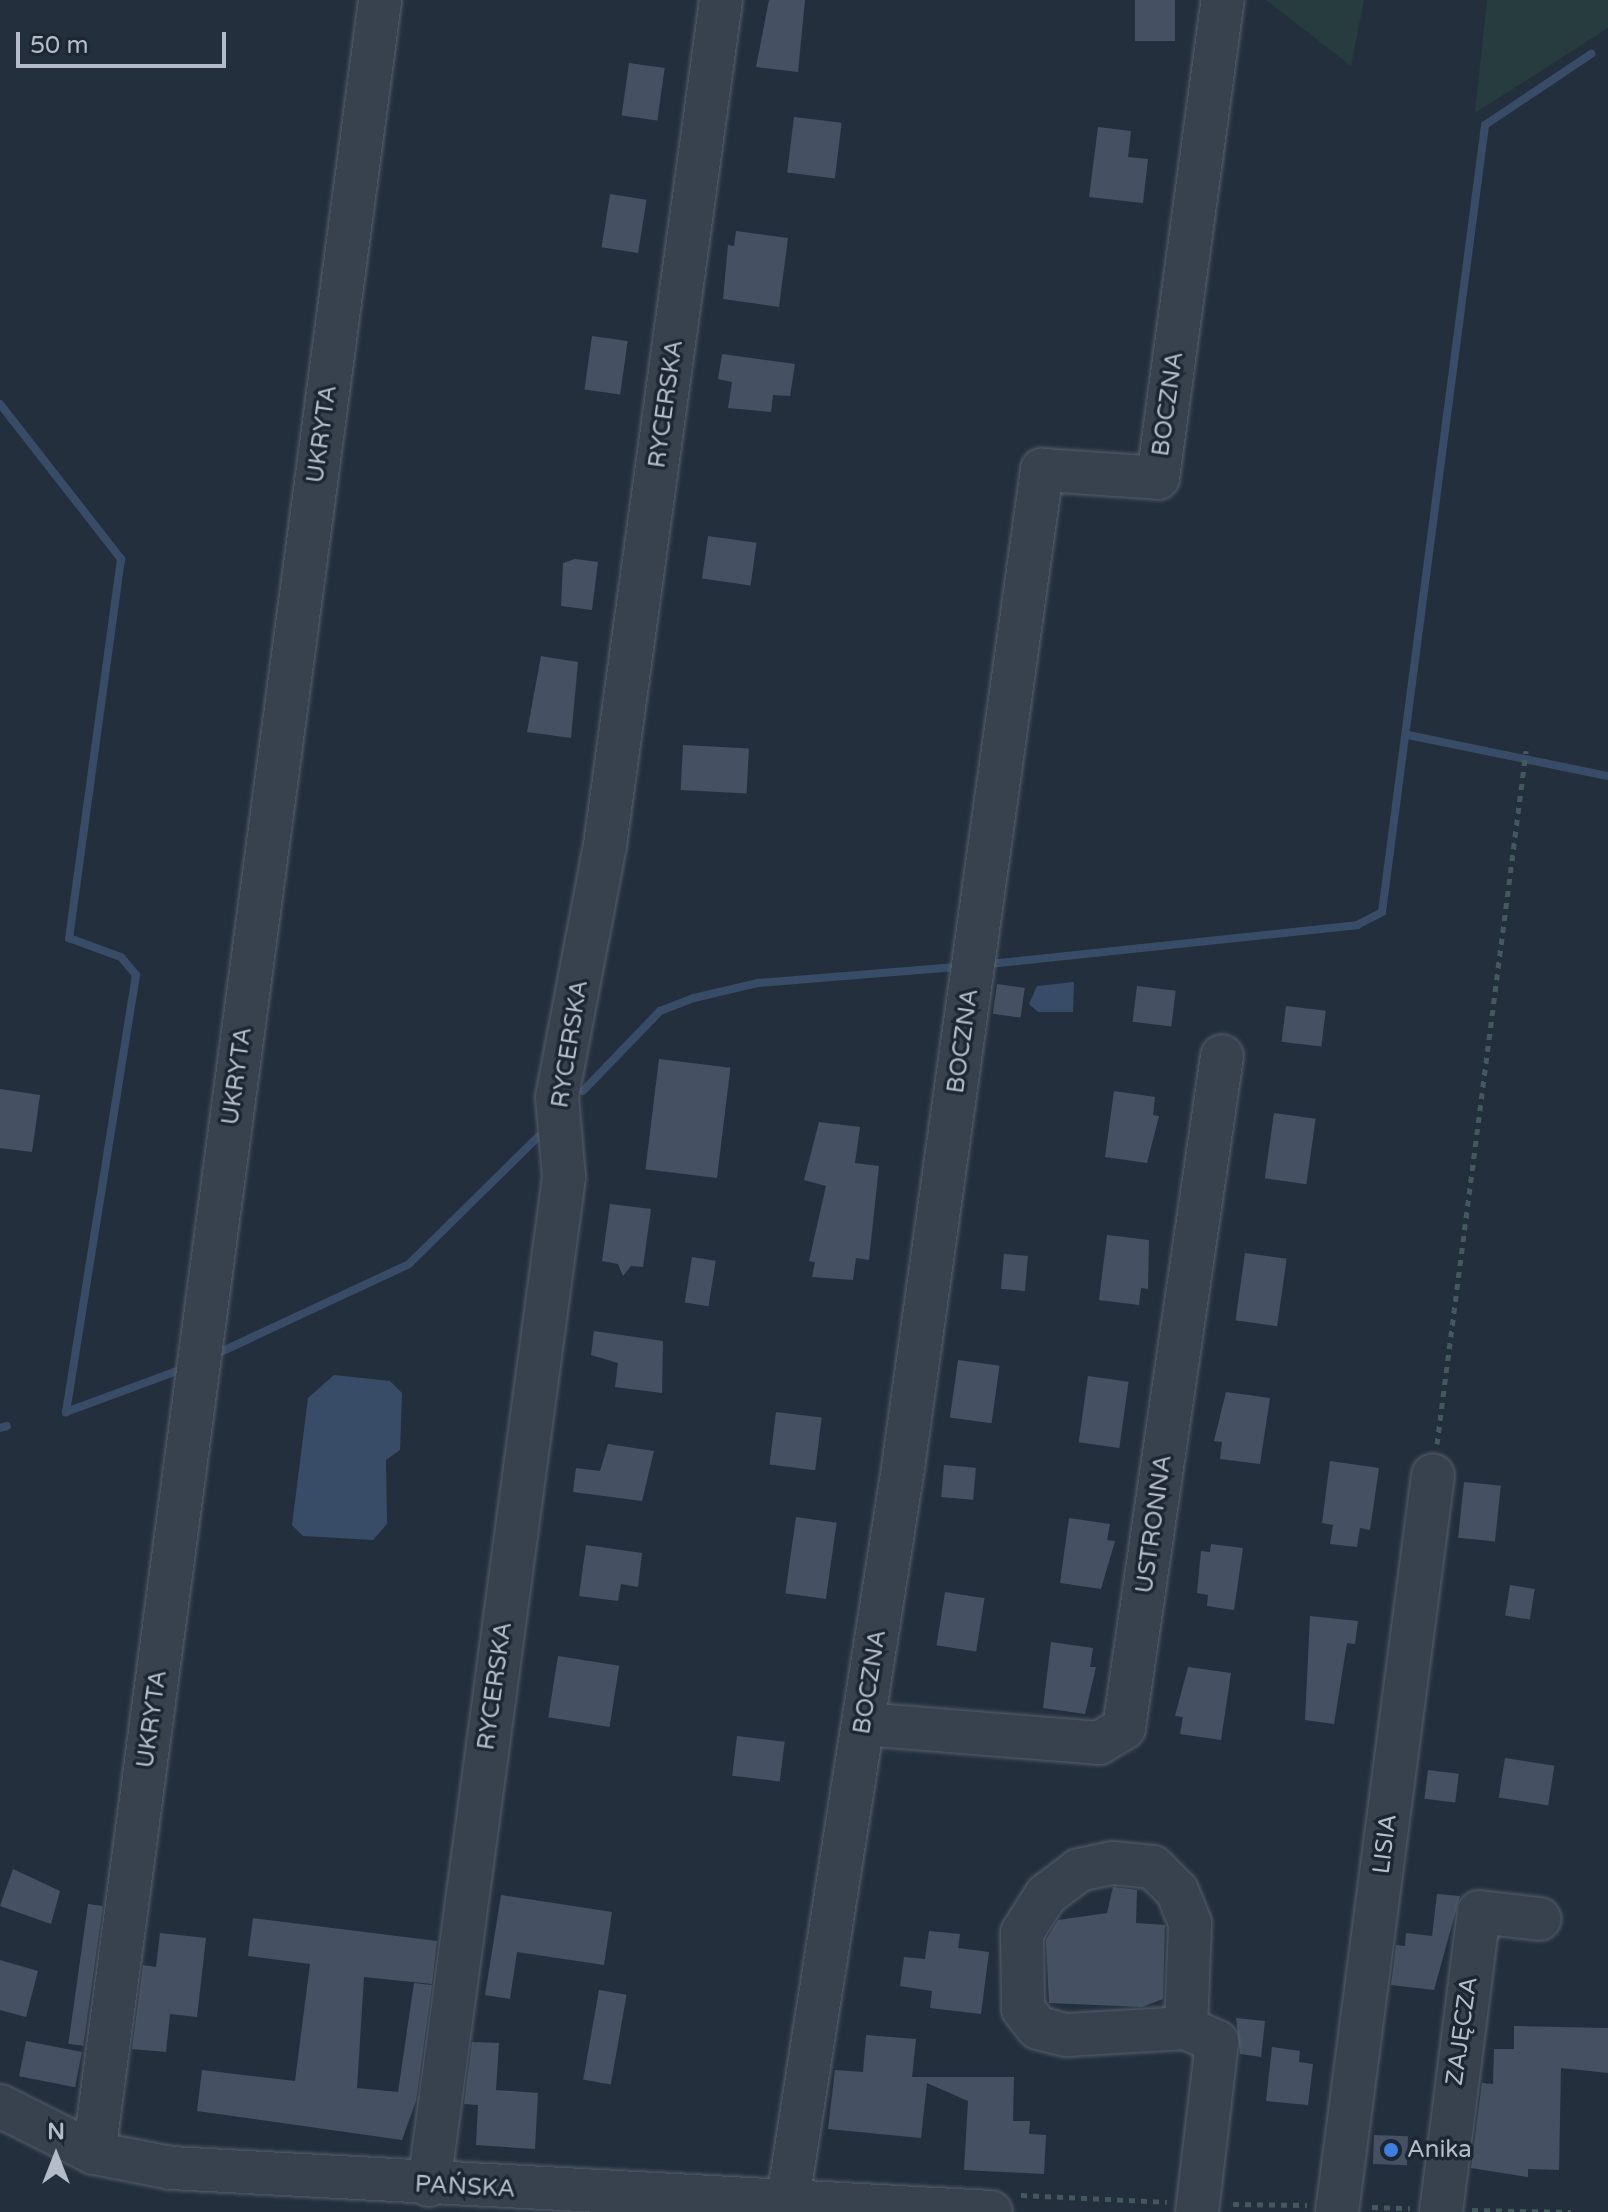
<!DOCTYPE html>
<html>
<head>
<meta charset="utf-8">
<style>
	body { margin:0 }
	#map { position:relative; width:1608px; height:2212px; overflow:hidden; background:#242f3e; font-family:"Varela Round",sans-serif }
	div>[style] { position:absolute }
	.green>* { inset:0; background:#263c3f }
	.water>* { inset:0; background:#394c67 }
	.stream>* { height:8px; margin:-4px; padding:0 4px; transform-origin:4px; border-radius:4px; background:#394c67 }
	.building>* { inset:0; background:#455162; transform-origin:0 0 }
	.path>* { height:5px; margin-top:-2.5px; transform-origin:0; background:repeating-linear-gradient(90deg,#44595c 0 6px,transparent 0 12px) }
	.roads { filter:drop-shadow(0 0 2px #565f6c) drop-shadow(0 0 2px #565f6c) }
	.minor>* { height:42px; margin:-21px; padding:0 21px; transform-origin:21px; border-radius:21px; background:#38414e }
	.dots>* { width:22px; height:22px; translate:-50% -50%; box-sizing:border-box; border:4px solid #1d2633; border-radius:50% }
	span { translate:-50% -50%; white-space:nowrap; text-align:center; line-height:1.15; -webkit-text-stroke:7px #1d2633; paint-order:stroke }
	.street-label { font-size:24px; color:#b4bcc9 }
	.poi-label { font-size:24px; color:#b4bcc9 }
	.left { translate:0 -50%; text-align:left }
	.north { position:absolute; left:16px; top:2116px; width:80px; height:80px; -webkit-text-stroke:6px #1d2633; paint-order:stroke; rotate:0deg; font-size:22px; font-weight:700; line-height:32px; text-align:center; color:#b4bcc9 }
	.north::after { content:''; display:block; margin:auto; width:28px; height:36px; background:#b4bcc9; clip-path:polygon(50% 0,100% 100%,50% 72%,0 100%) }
	.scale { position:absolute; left:16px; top:32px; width:210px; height:36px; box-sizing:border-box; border:4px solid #b4bcc9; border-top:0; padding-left:10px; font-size:24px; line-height:28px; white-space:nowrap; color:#b4bcc9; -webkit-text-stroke:6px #1d2633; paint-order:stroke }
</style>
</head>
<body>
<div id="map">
	<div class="green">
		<div style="clip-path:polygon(1266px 0,1364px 0,1351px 66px)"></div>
		<div style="clip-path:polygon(1487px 0,1608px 0,1608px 28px,1475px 113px)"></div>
	</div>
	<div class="water">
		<div style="clip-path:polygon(1074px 982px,1073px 1012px,1038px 1012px,1029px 1004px,1037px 986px)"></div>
		<div style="clip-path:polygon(334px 1375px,390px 1381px,402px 1393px,400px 1450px,386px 1460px,387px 1524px,373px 1540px,303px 1536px,292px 1525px,308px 1398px)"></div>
	</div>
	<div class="stream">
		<div style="left:0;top:404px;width:197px;rotate:52deg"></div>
		<div style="left:121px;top:559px;width:383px;rotate:97.8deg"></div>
		<div style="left:69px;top:938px;width:55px;rotate:20.1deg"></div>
		<div style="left:121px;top:957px;width:23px;rotate:50deg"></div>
		<div style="left:136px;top:975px;width:443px;rotate:99.1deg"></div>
		<div style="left:66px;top:1412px;width:127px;rotate:-20.3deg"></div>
		<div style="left:1408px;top:735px;width:204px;rotate:11.6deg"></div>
		<div style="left:989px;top:964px;width:370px;rotate:-6deg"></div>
		<div style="left:1357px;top:925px;width:28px;rotate:-27deg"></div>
		<div style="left:1382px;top:912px;width:794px;rotate:-82.54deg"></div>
		<div style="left:1485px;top:125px;width:128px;rotate:-33.8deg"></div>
		<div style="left:583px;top:1091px;width:111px;rotate:-46.1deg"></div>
		<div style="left:660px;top:1011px;width:36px;rotate:-21deg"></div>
		<div style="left:694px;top:998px;width:66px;rotate:-13.2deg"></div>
		<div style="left:758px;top:983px;width:202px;rotate:-4.6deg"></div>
		<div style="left:212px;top:1356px;width:217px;rotate:-25deg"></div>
		<div style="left:409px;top:1264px;width:181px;rotate:-44.6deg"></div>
		<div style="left:0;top:1428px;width:7px;rotate:-16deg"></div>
	</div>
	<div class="building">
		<div style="clip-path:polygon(769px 0,805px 0,798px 72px,756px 67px)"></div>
		<div style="left:1135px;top:0;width:40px;height:41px"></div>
		<div style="left:629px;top:63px;width:36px;height:53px;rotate:8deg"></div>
		<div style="left:794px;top:117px;width:48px;height:56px;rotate:7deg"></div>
		<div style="clip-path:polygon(1098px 127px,1131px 131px,1128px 157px,1148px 159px,1143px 203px,1089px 197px)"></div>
		<div style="left:610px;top:194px;width:37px;height:54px;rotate:9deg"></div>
		<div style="clip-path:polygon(736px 231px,788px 238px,779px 307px,723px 299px,728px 245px,734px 246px)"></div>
		<div style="left:592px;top:336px;width:36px;height:54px;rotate:8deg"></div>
		<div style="clip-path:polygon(722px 354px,795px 364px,790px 396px,773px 395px,771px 412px,728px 408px,732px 382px,718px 379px)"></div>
		<div style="left:708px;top:536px;width:49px;height:43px;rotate:8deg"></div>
		<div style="clip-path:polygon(575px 559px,598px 562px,592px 610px,561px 606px,563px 563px)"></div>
		<div style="clip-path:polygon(541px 656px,578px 662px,571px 738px,527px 732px)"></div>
		<div style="left:683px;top:745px;width:66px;height:45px;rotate:3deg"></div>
		<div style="left:997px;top:984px;width:28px;height:30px;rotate:8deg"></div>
		<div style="left:1137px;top:986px;width:39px;height:36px;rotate:7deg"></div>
		<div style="left:1286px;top:1006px;width:40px;height:36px;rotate:7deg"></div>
		<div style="left:659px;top:1059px;width:72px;height:111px;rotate:7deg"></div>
		<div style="clip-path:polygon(0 1089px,40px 1095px,32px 1152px,0 1148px)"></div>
		<div style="clip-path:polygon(1114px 1091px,1155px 1097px,1153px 1115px,1159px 1116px,1147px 1163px,1105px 1157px)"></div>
		<div style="left:1274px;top:1113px;width:42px;height:66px;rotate:8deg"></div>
		<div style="clip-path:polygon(819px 1122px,860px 1127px,855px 1163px,879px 1166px,869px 1260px,856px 1258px,853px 1280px,812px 1277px,815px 1262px,809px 1261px,826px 1186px,804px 1180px)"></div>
		<div style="clip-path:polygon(610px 1204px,651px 1209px,643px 1267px,631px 1266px,623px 1276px,618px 1264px,602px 1261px)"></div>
		<div style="clip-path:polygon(1107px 1235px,1149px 1240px,1148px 1289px,1141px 1288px,1139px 1305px,1099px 1300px)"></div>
		<div style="left:1245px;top:1253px;width:42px;height:68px;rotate:8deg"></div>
		<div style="left:1004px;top:1254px;width:24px;height:35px;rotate:5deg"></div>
		<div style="left:692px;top:1257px;width:24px;height:46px;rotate:9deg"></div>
		<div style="clip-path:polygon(594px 1331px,663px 1341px,662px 1393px,615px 1387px,618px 1363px,591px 1355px)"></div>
		<div style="left:958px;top:1360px;width:42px;height:58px;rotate:8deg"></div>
		<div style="left:1088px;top:1376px;width:41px;height:67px;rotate:8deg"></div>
		<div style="clip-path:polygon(1226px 1392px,1270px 1398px,1260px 1464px,1220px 1459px,1222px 1442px,1214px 1441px)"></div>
		<div style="left:776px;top:1412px;width:46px;height:53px;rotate:7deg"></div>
		<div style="clip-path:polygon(608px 1444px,654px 1451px,642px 1501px,573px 1492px,576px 1468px,600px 1471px)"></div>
		<div style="clip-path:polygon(1330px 1461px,1379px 1468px,1370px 1530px,1360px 1528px,1357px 1547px,1330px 1544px,1333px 1525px,1322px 1523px)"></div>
		<div style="left:944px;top:1465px;width:32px;height:32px;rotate:5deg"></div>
		<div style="left:1464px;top:1482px;width:37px;height:56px;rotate:6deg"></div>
		<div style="left:796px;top:1517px;width:41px;height:77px;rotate:8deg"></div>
		<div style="clip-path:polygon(1069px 1518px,1110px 1524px,1107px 1540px,1115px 1541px,1101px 1589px,1060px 1583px)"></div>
		<div style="clip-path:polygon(1211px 1544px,1243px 1548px,1234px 1610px,1207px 1606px,1208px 1595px,1197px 1593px,1201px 1551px,1210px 1552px)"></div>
		<div style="clip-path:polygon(586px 1545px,642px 1553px,638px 1587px,621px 1584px,618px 1601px,579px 1596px)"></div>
		<div style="left:1510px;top:1585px;width:25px;height:31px;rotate:9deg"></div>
		<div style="left:945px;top:1592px;width:40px;height:54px;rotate:9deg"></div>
		<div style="clip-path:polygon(1310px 1616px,1358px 1621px,1355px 1644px,1347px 1643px,1334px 1724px,1305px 1720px)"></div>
		<div style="clip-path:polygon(1051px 1642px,1093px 1648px,1090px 1667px,1096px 1667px,1085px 1714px,1043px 1708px)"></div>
		<div style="left:558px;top:1656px;width:62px;height:62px;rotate:9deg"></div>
		<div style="clip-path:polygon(1188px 1667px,1231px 1673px,1221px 1740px,1180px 1734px,1183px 1717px,1175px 1716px)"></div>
		<div style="left:737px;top:1736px;width:48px;height:40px;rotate:7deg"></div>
		<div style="left:1505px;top:1758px;width:50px;height:40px;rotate:9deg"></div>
		<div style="left:1428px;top:1770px;width:31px;height:29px;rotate:7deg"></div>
		<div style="clip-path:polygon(13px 1869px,60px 1891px,51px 1924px,0 1906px)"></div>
		<div style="clip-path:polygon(1113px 1887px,1137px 1890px,1136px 1923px,1165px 1925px,1163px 1999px,1142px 2007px,1049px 2003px,1046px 1940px,1058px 1920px,1107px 1913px)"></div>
		<div style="clip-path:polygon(1437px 1894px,1460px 1896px,1434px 1990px,1391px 1985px,1396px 1945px,1405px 1946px,1406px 1933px,1432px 1936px)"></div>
		<div style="clip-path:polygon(501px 1895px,612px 1912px,604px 1965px,517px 1952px,510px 1999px,485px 1995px)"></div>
		<div style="left:88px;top:1904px;width:15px;height:141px;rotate:8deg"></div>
		<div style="clip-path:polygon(253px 1918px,437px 1941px,432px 1984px,364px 1977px,357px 2088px,398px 2092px,414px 1983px,432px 1985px,416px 2101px,402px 2140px,197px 2111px,202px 2070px,295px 2081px,310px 1964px,248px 1956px)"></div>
		<div style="clip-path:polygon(929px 1931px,960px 1934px,958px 1948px,989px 1952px,981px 2014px,930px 2008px,932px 1991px,900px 1986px,904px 1957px,925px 1959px)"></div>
		<div style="clip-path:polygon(160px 1933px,206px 1938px,197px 2017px,170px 2014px,166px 2052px,132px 2049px,143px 1965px,156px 1967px)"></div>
		<div style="clip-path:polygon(0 1960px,38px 1971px,26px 2017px,0 2010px)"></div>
		<div style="left:599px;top:1990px;width:28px;height:91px;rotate:10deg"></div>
		<div style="clip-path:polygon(1236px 2018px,1265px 2021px,1261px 2057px,1240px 2054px)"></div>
		<div style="clip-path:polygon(1514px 2026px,1608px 2028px,1608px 2073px,1561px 2068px,1559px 2170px,1528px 2169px,1528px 2177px,1471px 2168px,1482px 2083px,1493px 2084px,1494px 2049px,1514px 2049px)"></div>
		<div style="clip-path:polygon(866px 2035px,916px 2039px,912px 2077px,1014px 2077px,1013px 2121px,1030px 2121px,1029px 2134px,1046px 2135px,1044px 2174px,964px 2170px,968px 2101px,927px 2083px,921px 2138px,828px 2129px,835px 2070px,863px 2072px)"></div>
		<div style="left:26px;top:2041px;width:57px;height:36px;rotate:11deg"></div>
		<div style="clip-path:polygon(472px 2042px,499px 2043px,496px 2090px,538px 2093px,535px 2149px,476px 2145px,478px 2105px,464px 2104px)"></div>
		<div style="clip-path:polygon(1272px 2047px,1300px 2051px,1299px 2062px,1313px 2064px,1308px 2105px,1266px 2101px)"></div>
		<div style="left:1374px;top:2135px;width:34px;height:29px;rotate:2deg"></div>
	</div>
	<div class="path">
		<div style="left:1437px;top:1444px;width:699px;rotate:-82.68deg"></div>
		<div style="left:1021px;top:2195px;width:146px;rotate:2.7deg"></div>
		<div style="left:1233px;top:2204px;width:74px;rotate:0.8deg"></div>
		<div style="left:1372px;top:2207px;width:38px;rotate:2deg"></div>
		<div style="left:1472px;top:2210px;width:99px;rotate:1.2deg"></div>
	</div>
	<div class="roads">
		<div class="minor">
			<div style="left:863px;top:1724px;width:237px;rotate:4.6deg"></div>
			<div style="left:1099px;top:1743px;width:29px;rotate:-31deg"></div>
			<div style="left:1124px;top:1728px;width:679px;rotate:-81.7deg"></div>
			<div style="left:1186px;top:2028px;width:105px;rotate:-87.8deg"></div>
			<div style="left:1190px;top:1923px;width:35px;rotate:-112deg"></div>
			<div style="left:1177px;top:1891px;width:34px;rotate:-135deg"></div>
			<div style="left:1153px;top:1867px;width:41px;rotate:-174.4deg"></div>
			<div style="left:1112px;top:1863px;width:34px;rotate:168deg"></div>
			<div style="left:1079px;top:1870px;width:41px;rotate:142.9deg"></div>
			<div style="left:1046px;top:1895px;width:45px;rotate:122.3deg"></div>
			<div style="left:1022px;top:1933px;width:76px;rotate:89.2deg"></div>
			<div style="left:1023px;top:2009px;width:24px;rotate:52deg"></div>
			<div style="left:1038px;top:2028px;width:30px;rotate:14deg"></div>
			<div style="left:1067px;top:2035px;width:119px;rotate:-3.4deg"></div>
			<div style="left:1186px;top:2028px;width:34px;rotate:24deg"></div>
			<div style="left:1217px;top:2042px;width:171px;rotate:96.7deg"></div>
			<div style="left:0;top:2106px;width:105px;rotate:26.6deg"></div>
			<div style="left:94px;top:2153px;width:78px;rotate:11deg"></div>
			<div style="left:171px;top:2168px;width:821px;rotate:3.07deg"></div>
			<div style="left:94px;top:2153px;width:2172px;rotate:-82.43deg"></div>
			<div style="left:429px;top:2185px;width:1017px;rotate:-82.37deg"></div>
			<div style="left:564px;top:1177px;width:80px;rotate:-95deg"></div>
			<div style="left:557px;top:1097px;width:257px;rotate:-79.2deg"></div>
			<div style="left:605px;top:845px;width:853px;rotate:-82.18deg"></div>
			<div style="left:786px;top:2212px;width:753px;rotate:-81.06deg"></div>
			<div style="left:903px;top:1468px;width:1008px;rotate:-82.07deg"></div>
			<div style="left:1042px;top:470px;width:116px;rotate:3.9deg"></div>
			<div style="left:1158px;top:478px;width:482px;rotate:-82.3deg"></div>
			<div style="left:1337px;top:2212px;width:743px;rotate:-82.58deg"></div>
			<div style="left:1441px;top:2212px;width:302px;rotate:-82.8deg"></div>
			<div style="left:1479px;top:1912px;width:61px;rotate:6.5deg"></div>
		</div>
	</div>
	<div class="dots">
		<div style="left:1391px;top:2150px;background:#3f7fe0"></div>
	</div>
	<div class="street-label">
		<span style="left:666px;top:404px;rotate:-82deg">RYCERSKA</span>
		<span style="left:1168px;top:404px;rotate:-82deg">BOCZNA</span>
		<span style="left:322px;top:434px;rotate:-82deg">UKRYTA</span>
		<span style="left:963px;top:1041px;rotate:-82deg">BOCZNA</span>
		<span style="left:570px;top:1044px;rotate:-81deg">RYCERSKA</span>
		<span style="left:237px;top:1076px;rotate:-82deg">UKRYTA</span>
		<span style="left:1154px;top:1524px;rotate:-82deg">USTRONNA</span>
		<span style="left:870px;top:1682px;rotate:-81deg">BOCZNA</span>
		<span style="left:495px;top:1686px;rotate:-82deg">RYCERSKA</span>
		<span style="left:152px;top:1719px;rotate:-82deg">UKRYTA</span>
		<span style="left:1385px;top:1844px;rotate:-83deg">LISIA</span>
		<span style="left:1462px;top:2031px;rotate:-82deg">ZAJĘCZA</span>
		<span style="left:465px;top:2187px;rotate:3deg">PAŃSKA</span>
	</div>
	<div class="poi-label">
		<span class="left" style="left:1407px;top:2150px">Anika</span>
	</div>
	<div class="north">N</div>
	<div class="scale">50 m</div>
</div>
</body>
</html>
